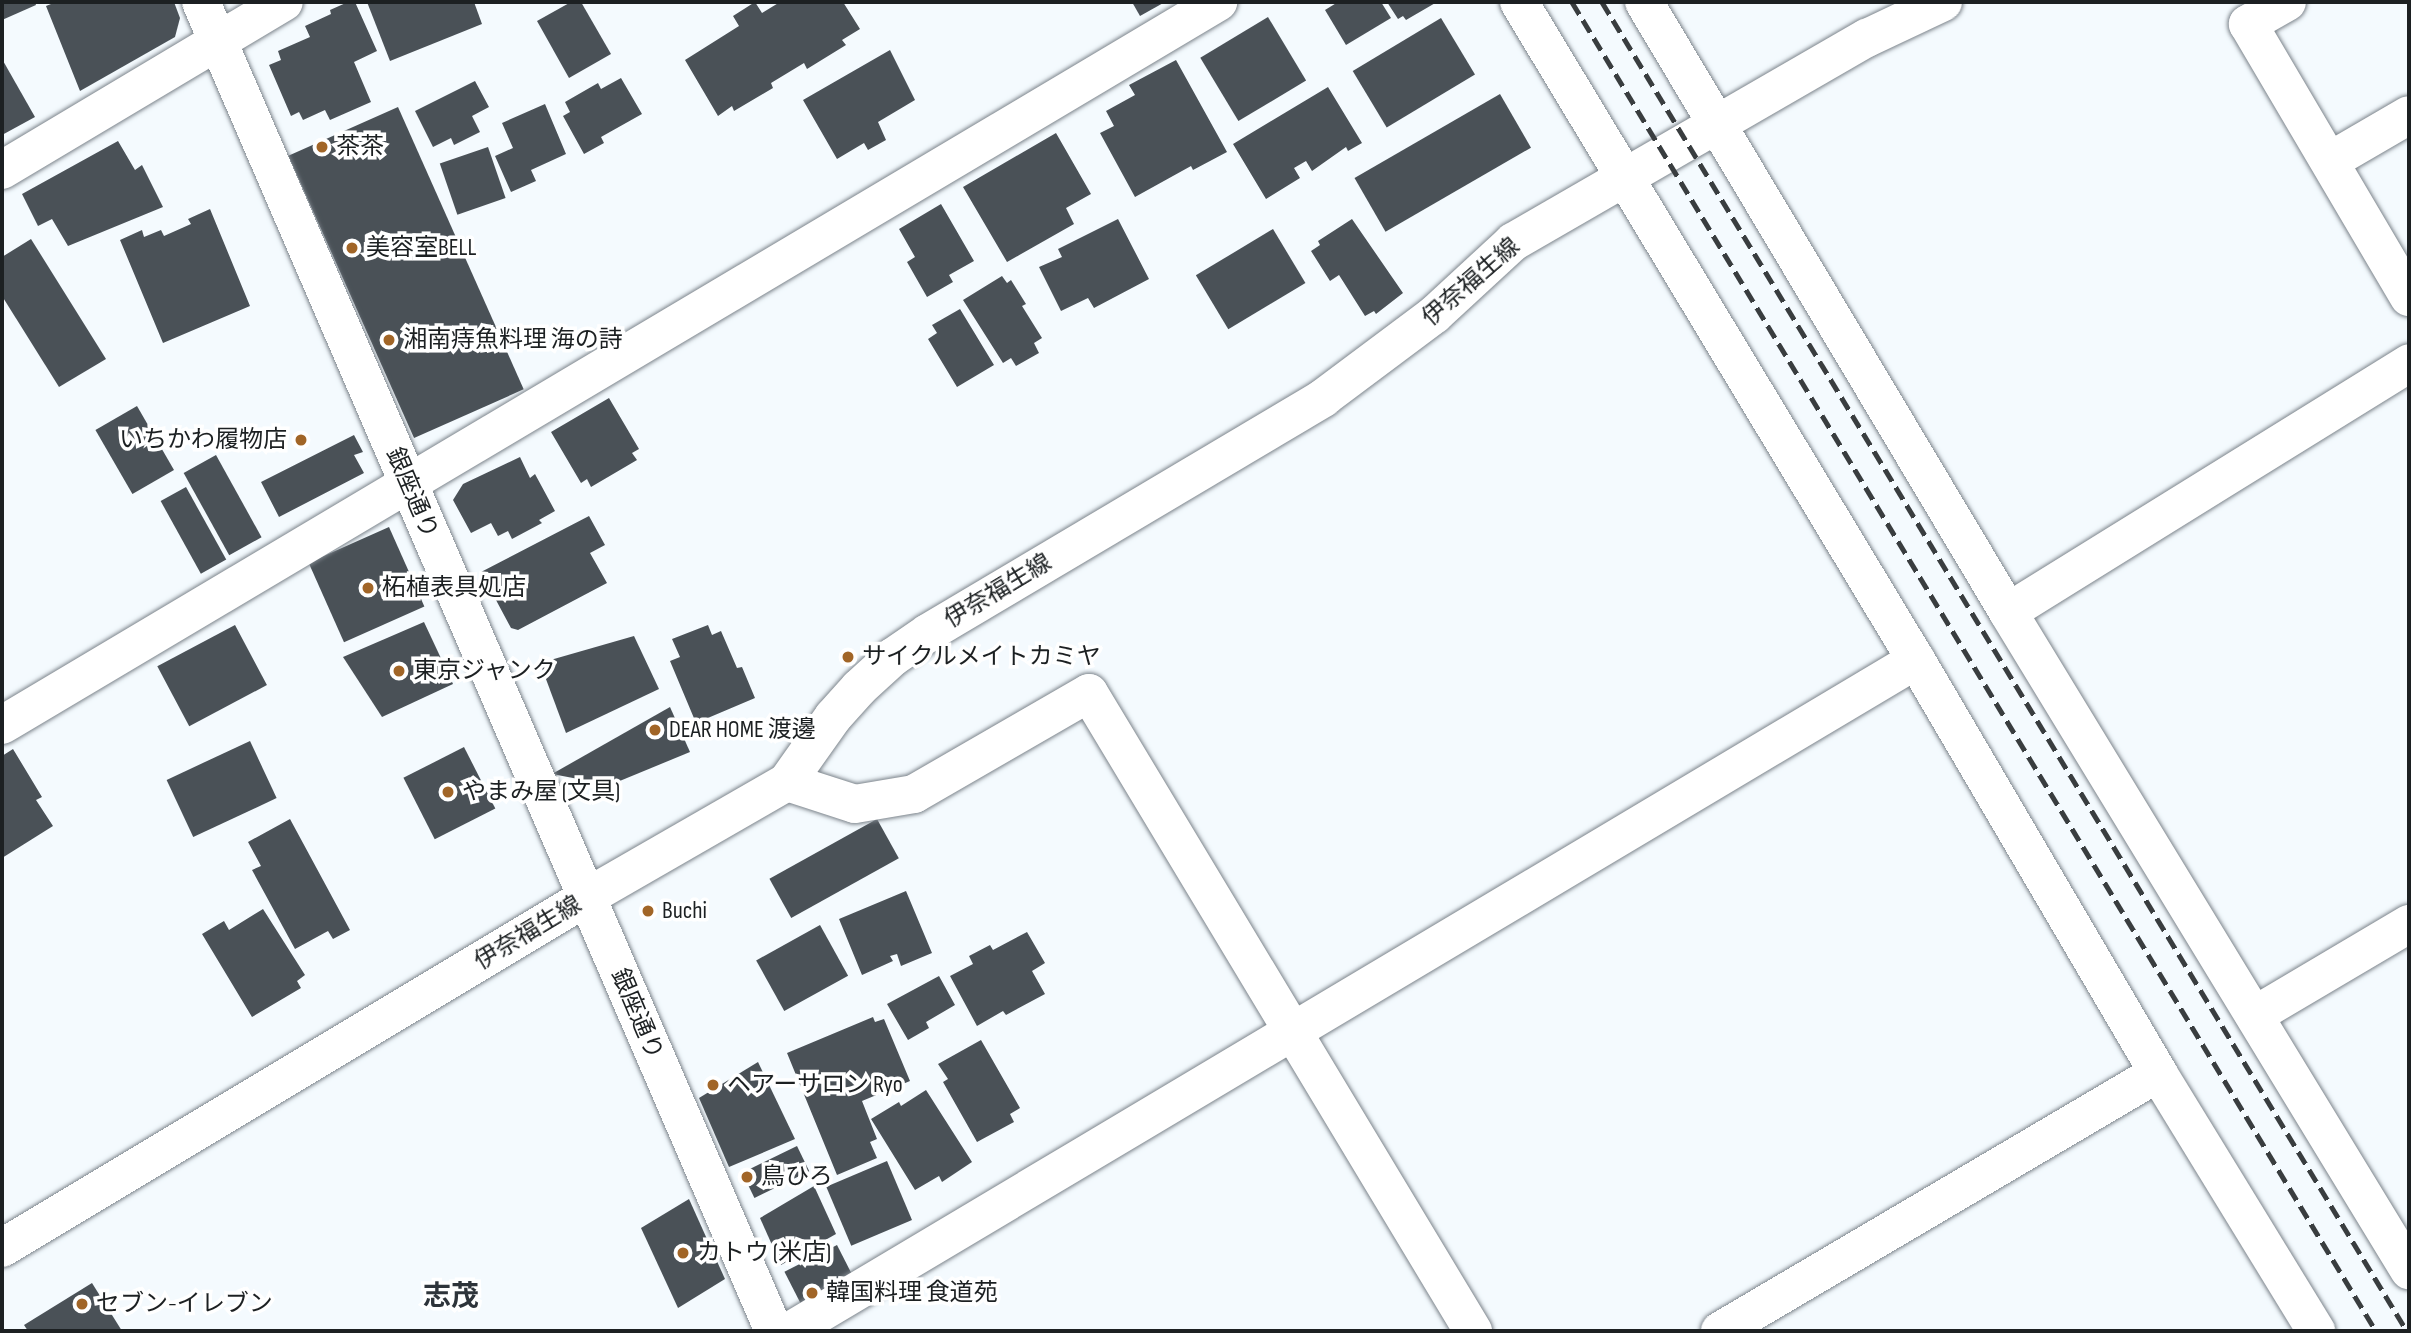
<!DOCTYPE html>
<html>
<head>
<meta charset="utf-8">
<style>
	body { margin:0 }
	#map { position:relative; width:2411px; height:1333px; overflow:hidden; background:#f4fafe; font-family:"Sofia Sans Condensed","Noto Sans JP",sans-serif }
	div>[style] { position:absolute }
	.building>* { inset:0; background:#4a5157; transform-origin:0 0 }
	.roads { filter:drop-shadow(0 0 2px #7c848b) drop-shadow(0 0 2px #7c848b) }
	.street>* { height:38px; margin:-19px; padding:0 19px; transform-origin:19px; border-radius:19px; background:#fff }
	.secondary>* { height:38px; margin:-19px; padding:0 19px; transform-origin:19px; border-radius:19px; background:#fff }
	.rail>* { height:5px; margin-top:-2.5px; transform-origin:0; background:repeating-linear-gradient(90deg,#393d3f 0 14px,transparent 0 21px) }
	.dots>* { width:19px; height:19px; translate:-50% -50%; box-sizing:border-box; border:4px solid #fff; border-radius:50% }
	span { translate:-50% -50%; white-space:nowrap; text-align:center; line-height:1.15; -webkit-text-stroke:7px #fff; paint-order:stroke }
	.poi-label { font-size:24px; color:#1c2022 }
	.left { translate:0 -50%; text-align:left }
	.right { translate:-100% -50%; text-align:right }
	.street-label { font-size:24px; color:#1c2022 }
	.quarter-label { font-size:28px; color:#2e343a; font-weight:700 }
	.frame { position:absolute; inset:0; border:4px solid #1c2022; pointer-events:none }
</style>
</head>
<body>
<div id="map">
	<div class="building">
		<div style="clip-path:polygon(2px 2px,35px 2px,36px 5px,2px 20px)"></div>
		<div style="clip-path:polygon(56px 2px,174px 2px,180px 18px,175px 37px,80px 91px,46px 6px)"></div>
		<div style="clip-path:polygon(348px 2px,355px 2px,377px 51px,354px 62px,371px 102px,330px 120px,325px 110px,303px 120px,299px 112px,291px 116px,269px 65px,281px 60px,278px 51px,310px 37px,305px 26px,331px 14px,330px 10px)"></div>
		<div style="clip-path:polygon(367px 2px,474px 2px,482px 24px,390px 61px)"></div>
		<div style="clip-path:polygon(571px 2px,581px 2px,611px 54px,569px 78px,537px 21px)"></div>
		<div style="clip-path:polygon(755px 2px,762px 13px,780px 2px,843px 2px,860px 29px,842px 40px,846px 45px,807px 69px,804px 63px,771px 83px,773px 88px,734px 111px,732px 106px,718px 116px,685px 60px,739px 26px,733px 16px)"></div>
		<div style="clip-path:polygon(1132px 2px,1165px 2px,1140px 16px)"></div>
		<div style="clip-path:polygon(1338px 2px,1381px 2px,1391px 18px,1346px 45px,1325px 10px)"></div>
		<div style="clip-path:polygon(1387px 2px,1437px 2px,1406px 20px,1403px 16px,1398px 19px)"></div>
		<div style="left:1268px;top:17px;width:74px;height:79px;rotate:59deg"></div>
		<div style="left:1441px;top:18px;width:66px;height:103px;rotate:59deg"></div>
		<div style="clip-path:polygon(890px 50px,915px 100px,878px 122px,886px 140px,868px 150px,864px 143px,837px 159px,803px 100px)"></div>
		<div style="clip-path:polygon(2px 59px,35px 117px,2px 135px)"></div>
		<div style="clip-path:polygon(1176px 60px,1227px 152px,1193px 170px,1191px 166px,1135px 197px,1100px 133px,1114px 126px,1106px 111px,1135px 95px,1129px 85px)"></div>
		<div style="clip-path:polygon(621px 78px,642px 114px,601px 137px,604px 143px,584px 154px,563px 116px,570px 112px,565px 102px,598px 83px,601px 89px)"></div>
		<div style="clip-path:polygon(475px 81px,489px 107px,472px 116px,480px 132px,454px 145px,451px 138px,433px 147px,415px 111px)"></div>
		<div style="clip-path:polygon(1328px 87px,1362px 143px,1348px 151px,1346px 147px,1312px 171px,1306px 161px,1294px 168px,1300px 178px,1266px 199px,1233px 144px)"></div>
		<div style="left:1500px;top:94px;width:62px;height:168px;rotate:60deg"></div>
		<div style="clip-path:polygon(545px 104px,566px 154px,531px 170px,536px 181px,511px 192px,495px 156px,513px 148px,502px 123px)"></div>
		<div style="left:398px;top:107px;width:309px;height:120px;rotate:66deg"></div>
		<div style="clip-path:polygon(1056px 133px,1091px 194px,1066px 208px,1074px 224px,1007px 262px,963px 187px)"></div>
		<div style="clip-path:polygon(118px 141px,135px 170px,142px 165px,163px 207px,68px 246px,52px 219px,38px 226px,22px 194px)"></div>
		<div style="left:488px;top:147px;width:54px;height:51px;rotate:71deg"></div>
		<div style="clip-path:polygon(941px 204px,974px 261px,949px 275px,953px 282px,927px 297px,907px 262px,915px 257px,899px 229px)"></div>
		<div style="clip-path:polygon(210px 209px,250px 306px,163px 343px,120px 240px,142px 230px,144px 237px,161px 230px,164px 236px,191px 224px,188px 219px)"></div>
		<div style="clip-path:polygon(1118px 219px,1149px 279px,1094px 308px,1088px 298px,1061px 311px,1039px 267px,1062px 257px,1058px 249px)"></div>
		<div style="clip-path:polygon(1352px 219px,1403px 293px,1376px 314px,1374px 311px,1365px 316px,1339px 275px,1330px 281px,1311px 251px,1320px 245px,1318px 241px)"></div>
		<div style="left:1273px;top:229px;width:63px;height:90px;rotate:59deg"></div>
		<div style="clip-path:polygon(31px 239px,106px 359px,59px 387px,2px 296px,2px 257px)"></div>
		<div style="clip-path:polygon(1002px 276px,1007px 283px,1011px 280px,1026px 304px,1022px 306px,1042px 338px,1034px 343px,1039px 353px,1016px 366px,1011px 358px,1003px 363px,963px 300px)"></div>
		<div style="clip-path:polygon(960px 309px,994px 365px,957px 387px,928px 339px,937px 333px,932px 325px)"></div>
		<div style="clip-path:polygon(609px 398px,639px 449px,632px 453px,637px 460px,591px 487px,587px 479px,581px 483px,551px 432px)"></div>
		<div style="left:137px;top:406px;width:74px;height:48px;rotate:60deg"></div>
		<div style="clip-path:polygon(354px 435px,363px 452px,354px 455px,364px 473px,279px 517px,261px 482px)"></div>
		<div style="left:216px;top:455px;width:94px;height:37px;rotate:61deg"></div>
		<div style="clip-path:polygon(520px 457px,530px 478px,535px 474px,555px 511px,539px 520px,542px 523px,512px 539px,508px 531px,498px 536px,491px 523px,471px 533px,453px 500px,463px 484px)"></div>
		<div style="left:186px;top:487px;width:83px;height:29px;rotate:61deg"></div>
		<div style="clip-path:polygon(589px 516px,605px 545px,590px 553px,607px 583px,518px 630px,511px 628px,481px 572px)"></div>
		<div style="left:389px;top:527px;width:87px;height:88px;rotate:66deg"></div>
		<div style="clip-path:polygon(424px 622px,453px 684px,382px 717px,343px 657px)"></div>
		<div style="left:235px;top:625px;width:68px;height:88px;rotate:62deg"></div>
		<div style="clip-path:polygon(708px 625px,712px 635px,721px 631px,737px 668px,742px 667px,755px 698px,696px 723px,670px 661px,680px 657px,672px 639px)"></div>
		<div style="clip-path:polygon(634px 636px,659px 689px,566px 733px,540px 663px)"></div>
		<div style="clip-path:polygon(670px 707px,690px 752px,610px 785px,552px 774px)"></div>
		<div style="left:250px;top:741px;width:63px;height:92px;rotate:65deg"></div>
		<div style="left:464px;top:747px;width:69px;height:68px;rotate:63deg"></div>
		<div style="clip-path:polygon(13px 749px,42px 797px,36px 800px,53px 826px,2px 858px,2px 756px)"></div>
		<div style="clip-path:polygon(290px 819px,350px 930px,333px 939px,328px 931px,295px 949px,252px 870px,261px 866px,248px 842px)"></div>
		<div style="left:877px;top:819px;width:45px;height:123px;rotate:61deg"></div>
		<div style="clip-path:polygon(906px 891px,932px 953px,901px 966px,897px 954px,890px 956px,893px 961px,862px 975px,839px 919px)"></div>
		<div style="clip-path:polygon(263px 909px,305px 975px,297px 981px,301px 988px,252px 1017px,202px 934px,224px 921px,229px 930px)"></div>
		<div style="left:820px;top:925px;width:58px;height:73px;rotate:61deg"></div>
		<div style="clip-path:polygon(1027px 932px,1045px 963px,1032px 971px,1045px 994px,1006px 1015px,1003px 1011px,977px 1026px,950px 976px,973px 964px,969px 956px,990px 945px,993px 950px)"></div>
		<div style="clip-path:polygon(939px 976px,955px 1005px,926px 1022px,929px 1028px,908px 1040px,887px 1004px)"></div>
		<div style="clip-path:polygon(873px 1017px,875px 1022px,884px 1019px,910px 1081px,862px 1101px,877px 1139px,870px 1142px,877px 1158px,837px 1175px,787px 1053px)"></div>
		<div style="clip-path:polygon(981px 1040px,1020px 1108px,1010px 1114px,1014px 1122px,977px 1142px,943px 1082px,948px 1079px,938px 1064px)"></div>
		<div style="clip-path:polygon(758px 1062px,795px 1139px,729px 1167px,699px 1098px)"></div>
		<div style="clip-path:polygon(926px 1090px,972px 1162px,942px 1182px,939px 1176px,915px 1190px,871px 1119px,899px 1102px,901px 1106px)"></div>
		<div style="left:797px;top:1146px;width:28px;height:61px;rotate:64deg"></div>
		<div style="left:887px;top:1161px;width:64px;height:66px;rotate:67deg"></div>
		<div style="clip-path:polygon(814px 1186px,836px 1234px,781px 1265px,760px 1218px)"></div>
		<div style="clip-path:polygon(689px 1199px,725px 1279px,678px 1308px,641px 1228px)"></div>
		<div style="left:837px;top:1245px;width:36px;height:59px;rotate:63deg"></div>
		<div style="clip-path:polygon(92px 1283px,122px 1331px,28px 1331px,24px 1325px)"></div>
	</div>
	<div class="roads">
		<div class="street">
			<div style="left:201px;top:2px;width:1447px;rotate:66.68deg"></div>
			<div style="left:1519px;top:2px;width:768px;rotate:58.9deg"></div>
			<div style="left:1916px;top:660px;width:479px;rotate:59.6deg"></div>
			<div style="left:2158px;top:1073px;width:303px;rotate:58.5deg"></div>
			<div style="left:1644px;top:2px;width:710px;rotate:59.17deg"></div>
			<div style="left:2008px;top:612px;width:771px;rotate:58.64deg"></div>
			<div style="left:2287px;top:2px;width:45px;rotate:150.6deg"></div>
			<div style="left:2248px;top:24px;width:317px;rotate:59.5deg"></div>
			<div style="left:2330px;top:161px;width:91px;rotate:-30.2deg"></div>
			<div style="left:2px;top:170px;width:328px;rotate:-30.8deg"></div>
			<div style="left:2008px;top:612px;width:472px;rotate:-31.8deg"></div>
			<div style="left:2px;top:725px;width:1415px;rotate:-30.73deg"></div>
			<div style="left:787px;top:782px;width:71px;rotate:17.9deg"></div>
			<div style="left:855px;top:804px;width:60px;rotate:-9.6deg"></div>
			<div style="left:914px;top:794px;width:202px;rotate:-30deg"></div>
			<div style="left:1089px;top:693px;width:745px;rotate:58.96deg"></div>
			<div style="left:2255px;top:1015px;width:179px;rotate:-30.6deg"></div>
			<div style="left:790px;top:1331px;width:1311px;rotate:-30.79deg"></div>
			<div style="left:1720px;top:1331px;width:508px;rotate:-30.5deg"></div>
		</div>
		<div class="secondary">
			<div style="left:2px;top:1248px;width:682px;rotate:-30.96deg"></div>
			<div style="left:587px;top:897px;width:231px;rotate:-29.9deg"></div>
			<div style="left:787px;top:782px;width:80px;rotate:-54.7deg"></div>
			<div style="left:833px;top:717px;width:39px;rotate:-48deg"></div>
			<div style="left:859px;top:688px;width:46px;rotate:-42.4deg"></div>
			<div style="left:893px;top:657px;width:42px;rotate:-34.4deg"></div>
			<div style="left:928px;top:633px;width:460px;rotate:-30.7deg"></div>
			<div style="left:1323px;top:398px;width:139px;rotate:-36.8deg"></div>
			<div style="left:1434px;top:315px;width:108px;rotate:-42.7deg"></div>
			<div style="left:1513px;top:242px;width:409px;rotate:-30deg"></div>
			<div style="left:1867px;top:38px;width:84px;rotate:-25.3deg"></div>
		</div>
	</div>
	<div class="rail">
		<div style="left:1572px;top:2px;width:1553px;rotate:58.83deg"></div>
		<div style="left:1602px;top:2px;width:1554px;rotate:58.8deg"></div>
	</div>
	<div class="dots">
		<div style="left:322px;top:147px;background:#a16527"></div>
		<div style="left:352px;top:248px;background:#a16527"></div>
		<div style="left:389px;top:340px;background:#a16527"></div>
		<div style="left:301px;top:440px;background:#a16527"></div>
		<div style="left:368px;top:588px;background:#a16527"></div>
		<div style="left:848px;top:657px;background:#a16527"></div>
		<div style="left:399px;top:671px;background:#a16527"></div>
		<div style="left:655px;top:730px;background:#a16527"></div>
		<div style="left:448px;top:792px;background:#a16527"></div>
		<div style="left:648px;top:911px;background:#a16527"></div>
		<div style="left:713px;top:1085px;background:#a16527"></div>
		<div style="left:747px;top:1177px;background:#a16527"></div>
		<div style="left:683px;top:1253px;background:#a16527"></div>
		<div style="left:812px;top:1293px;background:#a16527"></div>
		<div style="left:82px;top:1304px;background:#a16527"></div>
	</div>
	<div class="poi-label">
		<span class="left" style="left:336px;top:147px">茶茶</span>
		<span class="left" style="left:366px;top:248px">美容室BELL</span>
		<span class="left" style="left:403px;top:340px">湘南痔魚料理 海の詩</span>
		<span class="right" style="left:287px;top:440px">いちかわ履物店</span>
		<span class="left" style="left:382px;top:588px">柘植表具処店</span>
		<span class="left" style="left:862px;top:657px">サイクルメイトカミヤ</span>
		<span class="left" style="left:413px;top:671px">東京ジャンク</span>
		<span class="left" style="left:669px;top:730px">DEAR HOME 渡邊</span>
		<span class="left" style="left:462px;top:792px">やまみ屋 (文具)</span>
		<span class="left" style="left:662px;top:911px">Buchi</span>
		<span class="left" style="left:727px;top:1085px">ヘアーサロン Ryo</span>
		<span class="left" style="left:761px;top:1177px">鳥ひろ</span>
		<span class="left" style="left:697px;top:1253px">カトウ (米店)</span>
		<span class="left" style="left:826px;top:1293px">韓国料理 食道苑</span>
		<span class="left" style="left:96px;top:1304px">セブン-イレブン</span>
	</div>
	<div class="street-label">
		<span style="left:1471px;top:282px;rotate:-41deg">伊奈福生線</span>
		<span style="left:412px;top:493px;rotate:67deg">銀座通り</span>
		<span style="left:998px;top:591px;rotate:-31deg">伊奈福生線</span>
		<span style="left:528px;top:933px;rotate:-31deg">伊奈福生線</span>
		<span style="left:637px;top:1014px;rotate:67deg">銀座通り</span>
	</div>
	<div class="quarter-label">
		<span style="left:451px;top:1297px">志茂</span>
	</div>
	<div class="frame"></div>
</div>
</body>
</html>
